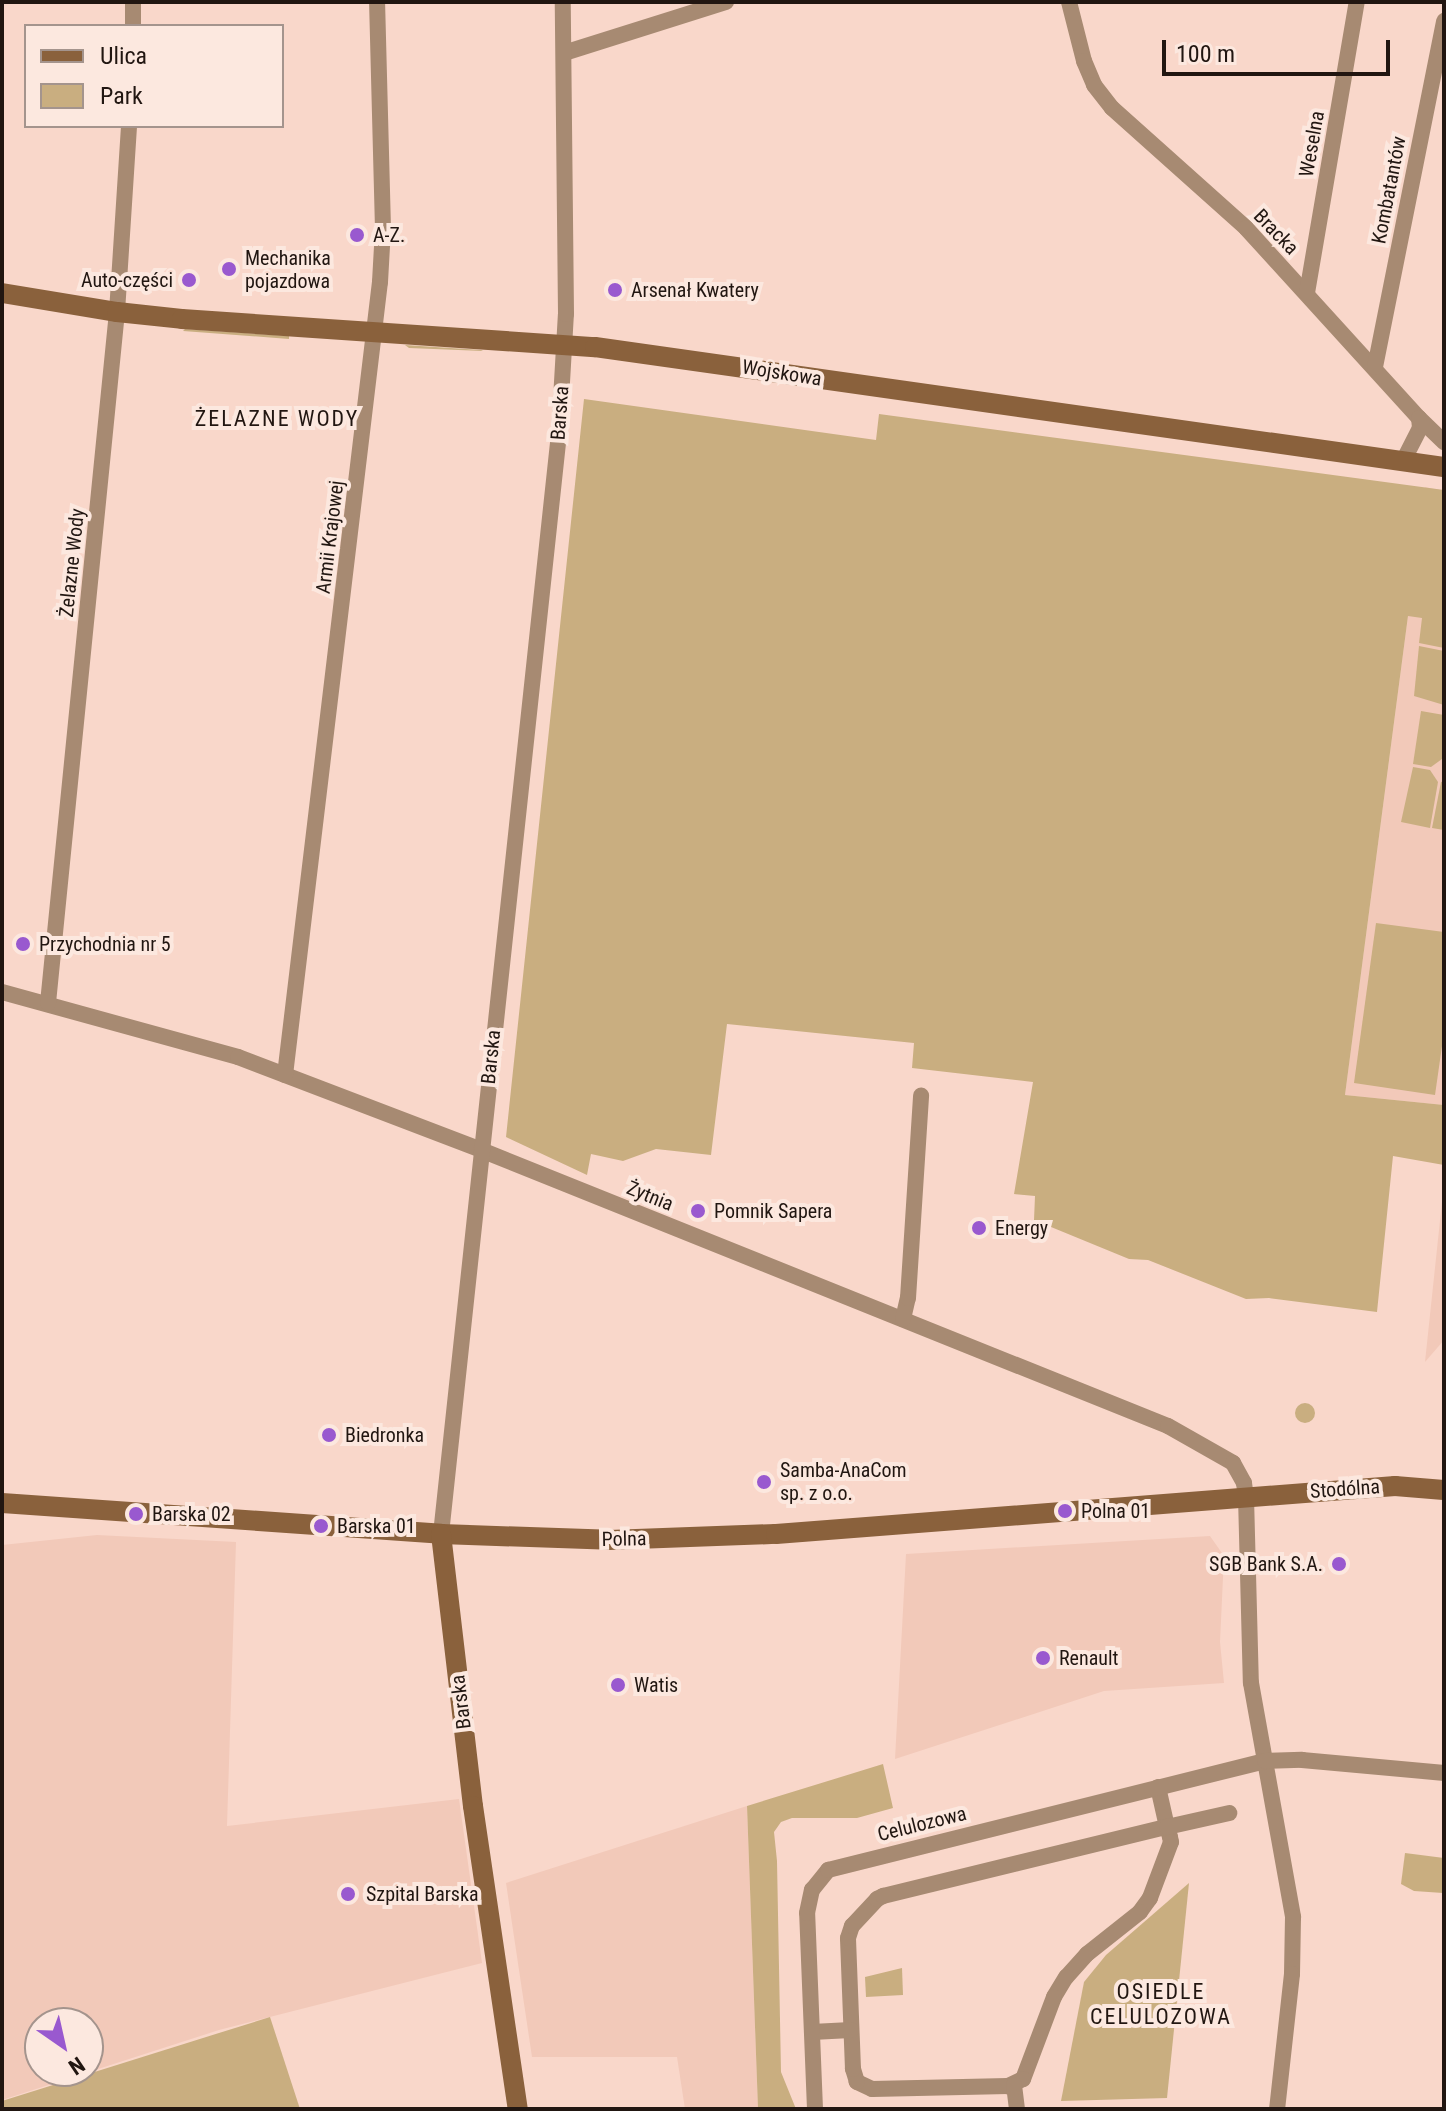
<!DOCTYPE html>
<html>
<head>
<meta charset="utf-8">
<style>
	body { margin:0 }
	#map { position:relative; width:1446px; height:2111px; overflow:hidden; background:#f9d7ca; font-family:"Roboto Condensed",sans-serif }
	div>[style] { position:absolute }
	.built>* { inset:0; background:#f2c9b9 }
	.green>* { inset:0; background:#c9ae80 }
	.round { border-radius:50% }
	.street>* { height:16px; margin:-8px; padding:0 8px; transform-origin:8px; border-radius:8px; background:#a78a72 }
	.secondary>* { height:20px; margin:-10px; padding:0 10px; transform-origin:10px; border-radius:10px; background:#8a613c }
	.dots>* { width:22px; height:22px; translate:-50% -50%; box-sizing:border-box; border:4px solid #fce8df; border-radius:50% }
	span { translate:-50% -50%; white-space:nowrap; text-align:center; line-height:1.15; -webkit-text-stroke:8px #fce8df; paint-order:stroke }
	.street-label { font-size:20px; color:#211611 }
	.poi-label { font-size:20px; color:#211611 }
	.left { translate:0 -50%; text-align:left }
	.right { translate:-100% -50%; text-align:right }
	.neighbourhood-label { font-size:22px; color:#211611; letter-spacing:2px }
	.frame { position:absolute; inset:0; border:4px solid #211611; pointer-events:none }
	.legend { position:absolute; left:24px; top:24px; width:260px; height:104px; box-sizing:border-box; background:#fce8df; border:2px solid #a4948d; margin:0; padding:10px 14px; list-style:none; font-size:24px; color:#211611 }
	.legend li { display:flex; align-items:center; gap:16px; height:40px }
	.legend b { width:40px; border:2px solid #a4948d }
	.north { position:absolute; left:24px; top:2007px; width:80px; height:80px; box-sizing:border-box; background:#fce8df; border:2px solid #a4948d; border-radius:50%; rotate:146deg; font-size:22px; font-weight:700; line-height:32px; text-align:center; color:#211611 }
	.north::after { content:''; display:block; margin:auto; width:28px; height:36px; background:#9959cf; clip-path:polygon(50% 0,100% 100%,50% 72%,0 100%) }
	.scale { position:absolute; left:1162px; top:40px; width:228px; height:36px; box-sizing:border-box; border:4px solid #211611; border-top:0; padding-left:10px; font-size:24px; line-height:28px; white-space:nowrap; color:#211611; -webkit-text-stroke:6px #fce8df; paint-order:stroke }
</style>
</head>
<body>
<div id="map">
	<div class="built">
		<div style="clip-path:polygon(1425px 487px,1444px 491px,1444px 1105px,1345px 1095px)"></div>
		<div style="clip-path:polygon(1444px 1183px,1444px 1340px,1425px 1362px)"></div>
		<div style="clip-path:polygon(evenodd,97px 1535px,236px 1542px,227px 1826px,459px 1799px,482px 1963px,219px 2030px,2px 2100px,2px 1545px,97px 1535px,40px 2023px,88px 2023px,88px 2071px,40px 2071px,40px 2023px)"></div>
		<div style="clip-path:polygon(1210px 1536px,1224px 1556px,1220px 1642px,1224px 1683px,1104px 1691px,895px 1759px,906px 1554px)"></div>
		<div style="clip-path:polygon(747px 1806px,758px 2109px,685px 2109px,677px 2057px,532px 2057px,506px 1883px)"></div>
	</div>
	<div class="green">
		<div style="clip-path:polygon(185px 329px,289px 336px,289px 339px,183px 331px)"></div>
		<div style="clip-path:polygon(405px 345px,481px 350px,483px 351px,409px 348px)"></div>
		<div style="clip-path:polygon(584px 399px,876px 440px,879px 414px,1444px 490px,1444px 648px,1419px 643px,1422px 618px,1408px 616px,1345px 1095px,1444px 1105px,1444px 1165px,1393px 1156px,1377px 1312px,1269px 1298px,1246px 1299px,1148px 1260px,1129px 1259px,1034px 1220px,1035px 1196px,1014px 1194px,1033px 1082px,912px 1068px,914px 1043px,727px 1024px,711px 1155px,656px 1149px,623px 1161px,591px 1154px,587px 1175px,506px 1137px)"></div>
		<div style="clip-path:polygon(1419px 646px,1444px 651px,1444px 705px,1414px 696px)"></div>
		<div style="clip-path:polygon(1421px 711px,1444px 715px,1442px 759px,1431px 767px,1413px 764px)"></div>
		<div style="clip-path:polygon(1413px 767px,1430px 770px,1438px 782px,1430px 828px,1401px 822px)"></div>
		<div style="clip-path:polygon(1444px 781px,1444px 830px,1432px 828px,1441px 782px)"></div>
		<div style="clip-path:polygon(1376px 923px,1444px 932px,1444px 1032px,1435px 1095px,1354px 1083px)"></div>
		<div class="round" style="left:1295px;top:1403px;width:20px;height:20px"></div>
		<div style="clip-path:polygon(883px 1764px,893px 1808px,857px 1818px,792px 1818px,781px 1822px,774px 1832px,777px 1861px,781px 2072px,796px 2109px,758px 2109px,747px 1806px)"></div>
		<div style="clip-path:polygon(1405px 1853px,1444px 1858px,1443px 1893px,1414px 1891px,1401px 1884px)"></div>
		<div style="clip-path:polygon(1189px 1883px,1167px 2098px,1061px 2101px,1084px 1982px,1106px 1955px)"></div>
		<div style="clip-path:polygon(902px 1968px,903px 1995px,866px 1997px,865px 1977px)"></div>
		<div style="clip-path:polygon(270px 2017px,300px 2109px,2px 2109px,2px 2101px)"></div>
	</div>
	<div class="street">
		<div style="left:1069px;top:2px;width:61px;rotate:75.7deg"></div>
		<div style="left:1084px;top:61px;width:26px;rotate:67deg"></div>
		<div style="left:1094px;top:85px;width:29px;rotate:52deg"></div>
		<div style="left:1112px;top:108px;width:180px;rotate:41.8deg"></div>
		<div style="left:1246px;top:228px;width:257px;rotate:47.7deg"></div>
		<div style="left:1419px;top:418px;width:10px;rotate:84deg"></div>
		<div style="left:1420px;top:428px;width:37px;rotate:117deg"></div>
		<div style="left:133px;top:26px;width:24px;rotate:-90deg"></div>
		<div style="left:564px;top:53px;width:170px;rotate:-17.5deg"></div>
		<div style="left:1307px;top:293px;width:295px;rotate:-80.3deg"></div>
		<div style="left:1375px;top:367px;width:353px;rotate:-78.7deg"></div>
		<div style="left:1419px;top:418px;width:35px;rotate:44deg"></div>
		<div style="left:2px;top:992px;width:245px;rotate:15.4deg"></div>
		<div style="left:238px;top:1057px;width:260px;rotate:20.9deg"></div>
		<div style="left:481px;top:1150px;width:740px;rotate:21.89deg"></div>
		<div style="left:1168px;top:1426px;width:75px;rotate:29.6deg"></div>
		<div style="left:1233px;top:1463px;width:23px;rotate:61deg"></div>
		<div style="left:1244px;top:1483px;width:14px;rotate:82deg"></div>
		<div style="left:1246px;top:1497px;width:186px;rotate:88.5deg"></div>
		<div style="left:1251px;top:1683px;width:238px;rotate:79.8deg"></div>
		<div style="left:1293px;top:1917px;width:57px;rotate:91deg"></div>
		<div style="left:1292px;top:1974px;width:136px;rotate:96.3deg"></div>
		<div style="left:48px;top:1003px;width:694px;rotate:-84.3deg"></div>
		<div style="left:117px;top:312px;width:186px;rotate:-86.3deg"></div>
		<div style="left:285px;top:1075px;width:799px;rotate:-83.17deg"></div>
		<div style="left:380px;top:282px;width:53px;rotate:-86.8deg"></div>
		<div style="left:383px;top:229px;width:227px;rotate:-91.5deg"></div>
		<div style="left:903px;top:1319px;width:22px;rotate:-77deg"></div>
		<div style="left:908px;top:1298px;width:203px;rotate:-86.3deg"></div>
		<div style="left:441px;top:1534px;width:1106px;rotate:-83.88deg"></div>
		<div style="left:559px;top:434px;width:120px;rotate:-86.7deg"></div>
		<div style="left:566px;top:314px;width:312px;rotate:-90.6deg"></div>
		<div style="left:1158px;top:1787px;width:41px;rotate:77.3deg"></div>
		<div style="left:1167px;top:1827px;width:10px;rotate:73deg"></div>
		<div style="left:1170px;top:1837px;width:5px;rotate:79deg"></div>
		<div style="left:1171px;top:1842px;width:60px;rotate:110.6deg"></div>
		<div style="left:1150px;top:1898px;width:17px;rotate:126deg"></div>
		<div style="left:1140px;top:1912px;width:68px;rotate:141.6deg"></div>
		<div style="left:1087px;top:1954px;width:31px;rotate:132deg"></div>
		<div style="left:1066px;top:1977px;width:23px;rotate:121deg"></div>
		<div style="left:1054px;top:1997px;width:88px;rotate:110.7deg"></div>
		<div style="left:1023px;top:2079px;width:17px;rotate:155deg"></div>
		<div style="left:1008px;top:2086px;width:136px;rotate:178.7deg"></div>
		<div style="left:872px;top:2089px;width:17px;rotate:-155deg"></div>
		<div style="left:857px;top:2082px;width:14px;rotate:-107deg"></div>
		<div style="left:853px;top:2069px;width:131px;rotate:-92.2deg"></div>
		<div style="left:848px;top:1938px;width:13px;rotate:-72deg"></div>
		<div style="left:852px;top:1926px;width:37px;rotate:-47deg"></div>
		<div style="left:877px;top:1899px;width:7px;rotate:-27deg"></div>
		<div style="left:883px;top:1896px;width:292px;rotate:-13.7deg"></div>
		<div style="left:1167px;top:1827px;width:64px;rotate:-12.7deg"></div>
		<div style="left:812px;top:2032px;width:39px;rotate:-3deg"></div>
		<div style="left:1014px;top:2085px;width:24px;rotate:83deg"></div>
		<div style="left:815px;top:2109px;width:196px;rotate:-92.3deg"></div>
		<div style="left:807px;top:1913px;width:24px;rotate:-78deg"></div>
		<div style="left:812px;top:1890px;width:26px;rotate:-51deg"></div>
		<div style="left:828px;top:1870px;width:450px;rotate:-14deg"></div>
		<div style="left:1265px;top:1761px;width:37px;rotate:-2deg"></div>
		<div style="left:1302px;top:1760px;width:143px;rotate:5.2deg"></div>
	</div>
	<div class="secondary">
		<div style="left:2px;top:293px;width:117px;rotate:9.4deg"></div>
		<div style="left:117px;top:312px;width:65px;rotate:6.1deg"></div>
		<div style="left:182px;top:319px;width:414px;rotate:3.9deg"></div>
		<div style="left:595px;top:347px;width:857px;rotate:8.05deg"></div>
		<div style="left:2px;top:1503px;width:440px;rotate:4deg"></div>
		<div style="left:441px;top:1534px;width:168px;rotate:2deg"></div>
		<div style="left:609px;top:1540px;width:167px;rotate:-2.1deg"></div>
		<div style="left:776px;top:1534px;width:621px;rotate:-4.43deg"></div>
		<div style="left:1395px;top:1486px;width:49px;rotate:4.7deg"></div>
		<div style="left:441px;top:1534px;width:274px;rotate:83.3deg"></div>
		<div style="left:473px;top:1806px;width:306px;rotate:81.6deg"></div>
	</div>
	<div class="dots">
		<div style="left:357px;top:235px;background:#9959cf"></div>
		<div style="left:229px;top:269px;background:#9959cf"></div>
		<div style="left:189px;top:280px;background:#9959cf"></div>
		<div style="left:615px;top:290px;background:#9959cf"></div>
		<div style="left:23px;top:944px;background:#9959cf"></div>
		<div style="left:698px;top:1211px;background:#9959cf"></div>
		<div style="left:979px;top:1228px;background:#9959cf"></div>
		<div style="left:329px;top:1435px;background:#9959cf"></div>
		<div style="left:764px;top:1482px;background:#9959cf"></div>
		<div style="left:1065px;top:1511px;background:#9959cf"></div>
		<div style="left:136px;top:1514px;background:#9959cf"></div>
		<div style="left:321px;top:1526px;background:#9959cf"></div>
		<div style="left:1339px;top:1564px;background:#9959cf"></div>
		<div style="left:1043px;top:1658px;background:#9959cf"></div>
		<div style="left:618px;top:1685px;background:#9959cf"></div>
		<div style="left:348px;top:1894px;background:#9959cf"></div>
	</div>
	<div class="street-label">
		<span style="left:1312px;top:144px;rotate:-80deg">Weselna</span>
		<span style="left:1389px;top:190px;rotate:-79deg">Kombatantów</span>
		<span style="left:1276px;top:232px;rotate:46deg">Bracka</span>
		<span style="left:782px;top:373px;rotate:9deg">Wojskowa</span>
		<span style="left:560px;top:413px;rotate:-86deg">Barska</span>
		<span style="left:330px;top:537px;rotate:-83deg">Armii Krajowej</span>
		<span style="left:72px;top:563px;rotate:-84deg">Żelazne Wody</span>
		<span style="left:491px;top:1057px;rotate:-84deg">Barska</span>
		<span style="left:650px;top:1196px;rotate:22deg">Żytnia</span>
		<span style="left:1345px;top:1489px;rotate:-4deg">Stodólna</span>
		<span style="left:624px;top:1539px;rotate:-1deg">Polna</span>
		<span style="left:461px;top:1702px;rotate:-97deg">Barska</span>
		<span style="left:922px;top:1824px;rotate:-14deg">Celulozowa</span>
	</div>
	<div class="poi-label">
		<span class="left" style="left:373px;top:235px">A-Z.</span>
		<span class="left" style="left:245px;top:270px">Mechanika<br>pojazdowa</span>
		<span class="right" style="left:173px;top:280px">Auto-części</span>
		<span class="left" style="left:631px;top:290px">Arsenał Kwatery</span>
		<span class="left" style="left:39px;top:944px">Przychodnia nr 5</span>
		<span class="left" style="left:714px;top:1211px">Pomnik Sapera</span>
		<span class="left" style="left:995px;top:1228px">Energy</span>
		<span class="left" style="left:345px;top:1435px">Biedronka</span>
		<span class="left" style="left:780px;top:1482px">Samba-AnaCom<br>sp. z o.o.</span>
		<span class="left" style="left:1081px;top:1511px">Polna 01</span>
		<span class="left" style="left:152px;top:1514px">Barska 02</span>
		<span class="left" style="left:337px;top:1526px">Barska 01</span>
		<span class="right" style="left:1323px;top:1564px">SGB Bank S.A.</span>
		<span class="left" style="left:1059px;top:1658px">Renault</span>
		<span class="left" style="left:634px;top:1685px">Watis</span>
		<span class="left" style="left:366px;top:1894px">Szpital Barska</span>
	</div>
	<div class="neighbourhood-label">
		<span style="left:277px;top:419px">ŻELAZNE WODY</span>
		<span style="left:1161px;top:2004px">OSIEDLE<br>CELULOZOWA</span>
	</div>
	<div class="frame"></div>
	<ul class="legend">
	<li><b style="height:10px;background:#8a613c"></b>Ulica</li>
	<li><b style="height:22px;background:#c9ae80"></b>Park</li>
	</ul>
	<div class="north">N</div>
	<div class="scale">100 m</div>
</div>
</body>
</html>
